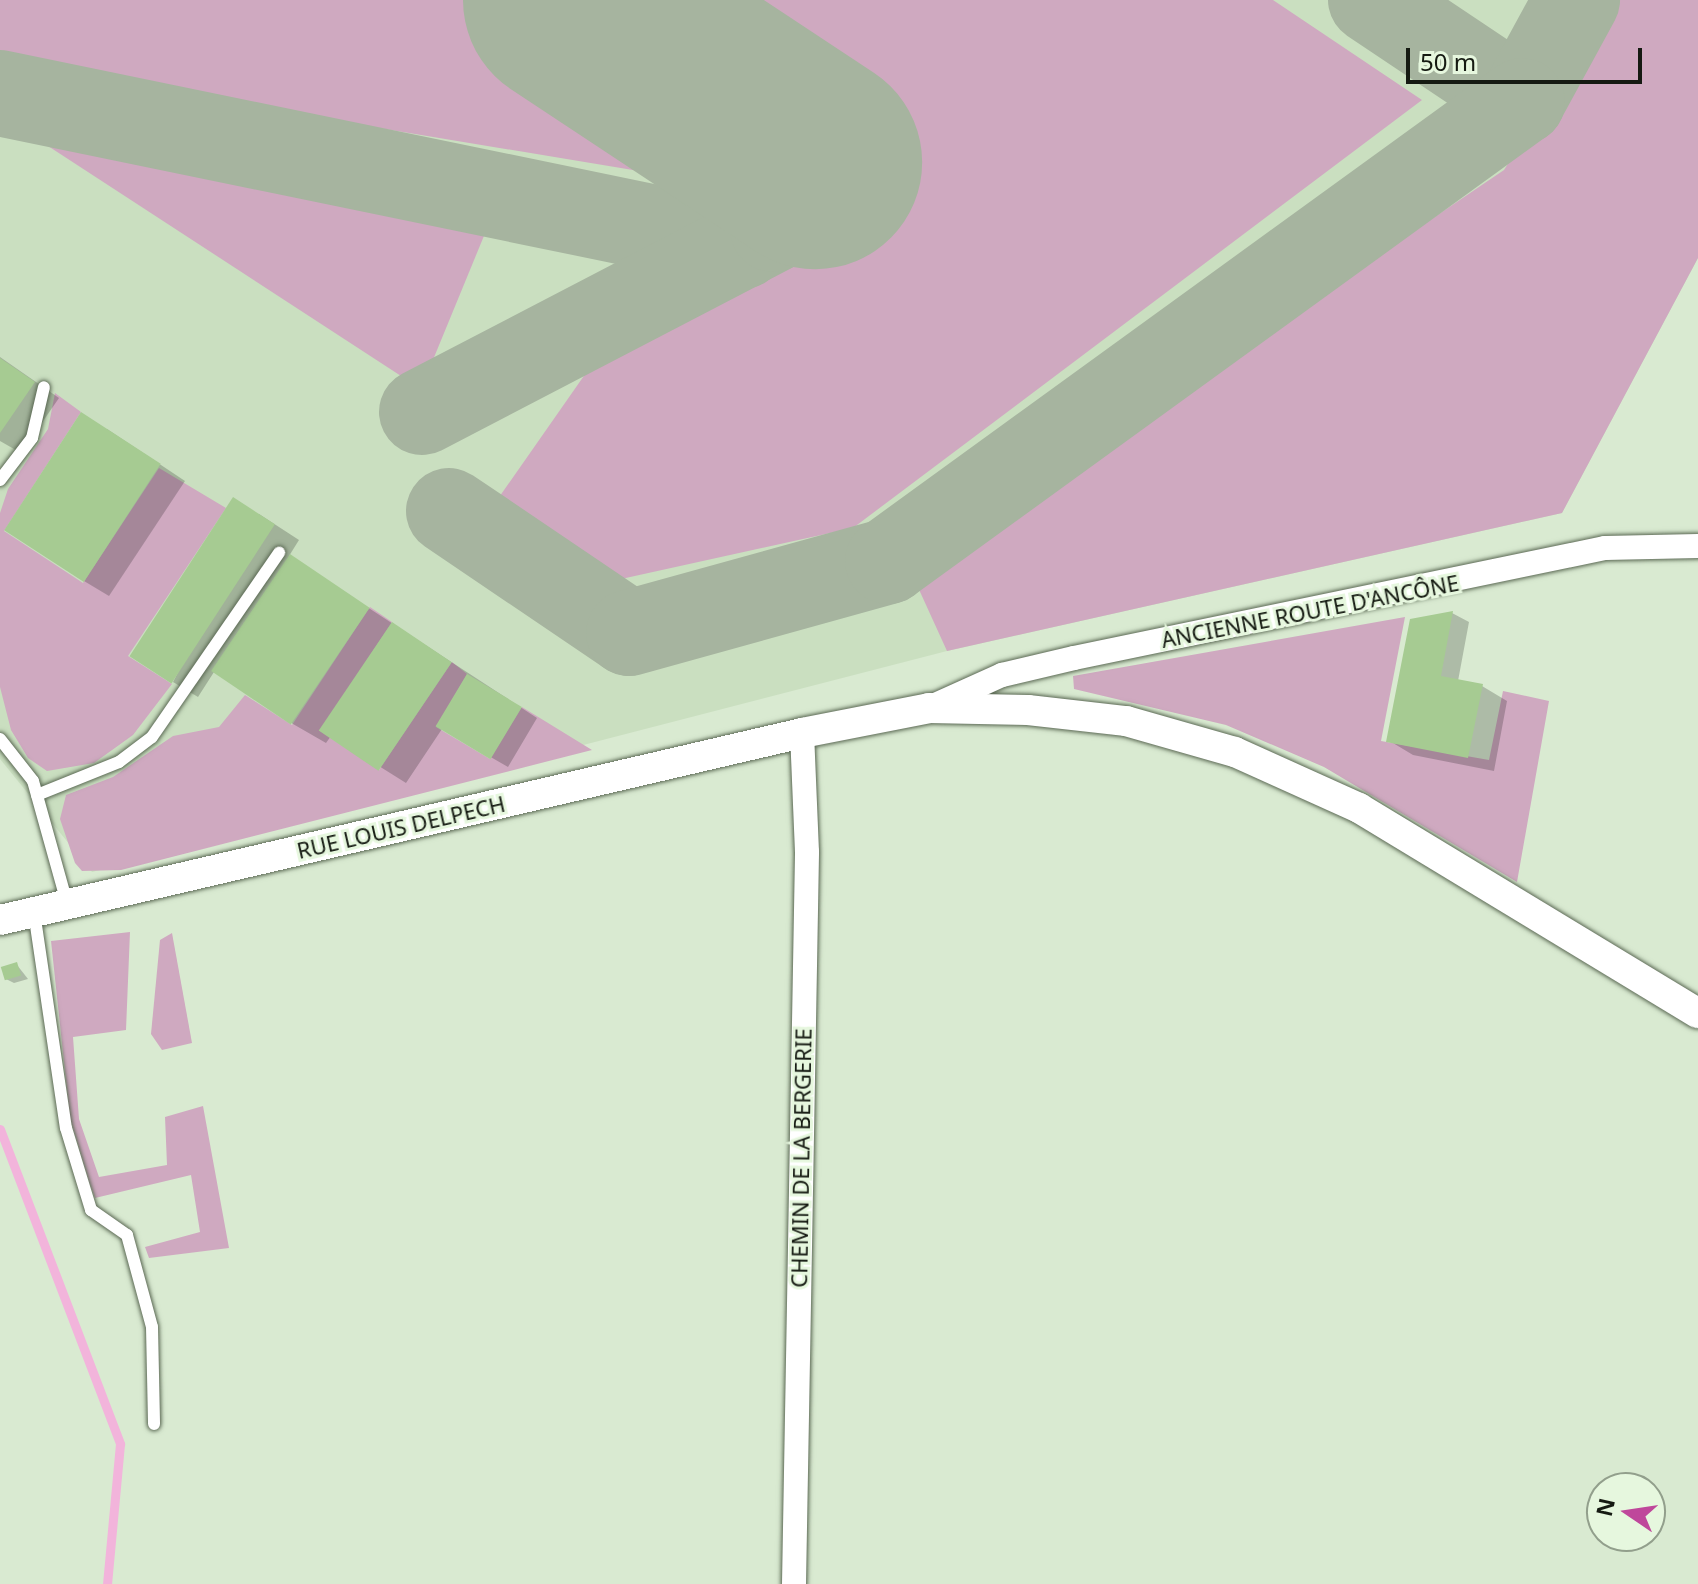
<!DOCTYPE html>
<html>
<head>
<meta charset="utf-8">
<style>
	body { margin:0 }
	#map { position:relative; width:1698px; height:1584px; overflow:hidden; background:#d9ead1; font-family:"Noto Sans",sans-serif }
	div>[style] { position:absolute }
	.built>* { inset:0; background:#cadfc0 }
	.green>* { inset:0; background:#cfa9c0 }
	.shadow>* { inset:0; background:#0003 }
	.stream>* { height:9px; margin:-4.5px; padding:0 4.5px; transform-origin:4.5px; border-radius:4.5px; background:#f2b4db }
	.taxiway>* { height:86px; margin:-43px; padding:0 43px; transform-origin:43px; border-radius:43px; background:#a6b49f }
	.runway>* { height:214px; margin:-107px; padding:0 107px; transform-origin:107px; border-radius:107px; background:#a6b49f }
	.building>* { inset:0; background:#a6cb92; transform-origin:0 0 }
	.roads { filter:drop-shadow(0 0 2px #5b6954) drop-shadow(0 0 2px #5b6954) }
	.service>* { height:12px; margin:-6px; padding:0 6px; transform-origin:6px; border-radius:6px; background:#fff }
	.minor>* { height:24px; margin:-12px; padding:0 12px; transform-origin:12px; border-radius:12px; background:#fff }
	.tertiary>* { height:30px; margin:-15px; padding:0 15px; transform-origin:15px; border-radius:15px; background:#fff }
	span { translate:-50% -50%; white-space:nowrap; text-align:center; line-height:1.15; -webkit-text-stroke:6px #e6f7de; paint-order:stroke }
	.street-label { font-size:22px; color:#151a12 }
	.north { position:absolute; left:1586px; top:1472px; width:80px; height:80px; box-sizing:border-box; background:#e6f7de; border:2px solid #929f8c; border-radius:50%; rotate:283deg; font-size:22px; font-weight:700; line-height:32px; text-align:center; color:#151a12 }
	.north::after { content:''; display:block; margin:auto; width:28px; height:36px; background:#bf479b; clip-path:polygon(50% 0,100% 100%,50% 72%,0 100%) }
	.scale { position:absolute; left:1406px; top:48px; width:236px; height:36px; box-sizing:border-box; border:4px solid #151a12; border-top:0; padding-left:10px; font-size:24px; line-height:28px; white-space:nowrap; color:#151a12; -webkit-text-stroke:6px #e6f7de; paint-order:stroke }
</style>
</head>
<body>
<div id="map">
	<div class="built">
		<div style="clip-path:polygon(0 0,1698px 0,1698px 258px,1562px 513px,947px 651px,92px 872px,0 759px)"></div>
	</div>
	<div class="green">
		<div style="clip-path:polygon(0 0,479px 0,714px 147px,705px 182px,0 65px)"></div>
		<div style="clip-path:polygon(701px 0,1273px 0,1422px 100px,853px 528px,603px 583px,495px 503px,602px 350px,746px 274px,842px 195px,860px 138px,833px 86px)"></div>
		<div style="clip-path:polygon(1612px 0,1698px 0,1698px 258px,1562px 513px,947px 651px,911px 572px,1504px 170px)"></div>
		<div style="clip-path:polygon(2px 116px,486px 231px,421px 389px)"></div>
		<div style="clip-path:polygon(55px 393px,81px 412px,4px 531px,83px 583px,159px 468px,226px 508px,128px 656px,172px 684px,133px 735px,94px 763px,47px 771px,28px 758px,11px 730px,0 687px,0 513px,8px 489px,48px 429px)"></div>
		<div style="clip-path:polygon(370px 607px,392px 622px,320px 731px,379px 770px,452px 662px,467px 674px,436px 727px,490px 759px,522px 707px,592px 750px,121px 870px,82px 871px,75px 863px,60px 819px,66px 795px,113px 777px,173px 736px,219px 727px,245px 695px,292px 725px)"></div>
		<div style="clip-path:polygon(1405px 617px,1381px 741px,1489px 760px,1503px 691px,1549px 701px,1517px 882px,1324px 767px,1226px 725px,1074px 689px,1073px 676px)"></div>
		<div style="clip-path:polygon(130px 932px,126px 1030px,73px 1037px,79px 1119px,99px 1177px,167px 1165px,165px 1117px,203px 1106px,229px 1248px,149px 1258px,145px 1247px,200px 1232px,191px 1175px,95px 1198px,90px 1184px,70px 1118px,51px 941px)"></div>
		<div style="clip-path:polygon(172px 933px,192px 1043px,162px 1050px,151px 1034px,160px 940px)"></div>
	</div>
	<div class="shadow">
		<div style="clip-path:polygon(0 357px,59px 398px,21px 453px,0 441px)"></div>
		<div style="clip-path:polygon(107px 429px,185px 481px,109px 596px,84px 581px)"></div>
		<div style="clip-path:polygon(259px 514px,299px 540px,289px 556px,537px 718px,508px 767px,442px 729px,406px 783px,331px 736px,326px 743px,293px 724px,214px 672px,198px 697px,173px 682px)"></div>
		<div style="clip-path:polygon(1452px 613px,1469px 622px,1458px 681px,1482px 686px,1507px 701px,1494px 771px,1413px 755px,1388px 740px)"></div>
		<div style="clip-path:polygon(17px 965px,28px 979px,14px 983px,6px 979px)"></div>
	</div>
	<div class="stream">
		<div style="left:0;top:1129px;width:337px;rotate:69.1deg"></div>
		<div style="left:120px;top:1444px;width:141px;rotate:95.3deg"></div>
	</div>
	<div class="taxiway">
		<div style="left:1371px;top:0;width:182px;rotate:33.8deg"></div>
		<div style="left:1522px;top:101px;width:115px;rotate:-61.4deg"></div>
		<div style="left:0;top:93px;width:758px;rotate:11.65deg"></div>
		<div style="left:422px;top:412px;width:396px;rotate:-27.5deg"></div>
		<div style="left:773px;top:229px;width:57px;rotate:-45deg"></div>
		<div style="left:813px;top:189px;width:27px;rotate:-86deg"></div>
		<div style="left:449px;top:511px;width:217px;rotate:34.1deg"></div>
		<div style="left:629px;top:633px;width:269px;rotate:-15.5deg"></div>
		<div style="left:888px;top:561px;width:783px;rotate:-35.96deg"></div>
	</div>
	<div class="runway">
		<div style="left:570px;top:0;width:294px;rotate:33.5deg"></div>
	</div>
	<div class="building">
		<div style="clip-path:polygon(0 358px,35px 382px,0 433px)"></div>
		<div style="left:81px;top:412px;width:95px;height:141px;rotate:33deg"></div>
		<div style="left:233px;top:497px;width:50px;height:190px;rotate:33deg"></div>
		<div style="left:290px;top:554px;width:96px;height:141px;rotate:34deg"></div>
		<div style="clip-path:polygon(1453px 611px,1441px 676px,1483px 684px,1468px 758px,1386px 742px,1410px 619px)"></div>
		<div style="left:392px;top:622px;width:72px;height:131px;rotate:34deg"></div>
		<div style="left:467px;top:674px;width:64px;height:61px;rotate:31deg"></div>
		<div style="left:17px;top:962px;width:14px;height:17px;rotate:73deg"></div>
	</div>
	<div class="roads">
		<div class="service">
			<div style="left:0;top:480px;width:53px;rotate:-52.7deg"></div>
			<div style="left:32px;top:438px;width:52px;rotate:-76.8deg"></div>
			<div style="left:0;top:739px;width:53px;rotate:51.8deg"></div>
			<div style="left:33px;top:781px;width:127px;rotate:74.4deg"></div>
			<div style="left:37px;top:795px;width:88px;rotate:-21.9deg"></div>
			<div style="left:119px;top:762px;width:41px;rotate:-37.1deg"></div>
			<div style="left:152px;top:737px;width:224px;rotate:-55.4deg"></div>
			<div style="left:34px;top:912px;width:218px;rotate:81.6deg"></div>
			<div style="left:66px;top:1128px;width:86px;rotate:73deg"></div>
			<div style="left:91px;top:1210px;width:44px;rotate:34.8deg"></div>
			<div style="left:127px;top:1235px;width:95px;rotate:74.8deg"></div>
			<div style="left:152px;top:1327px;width:97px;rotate:88.8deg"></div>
		</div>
		<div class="minor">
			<div style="left:931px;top:707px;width:78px;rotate:-24.3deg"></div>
			<div style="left:1002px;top:675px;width:74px;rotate:-13.3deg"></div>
			<div style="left:1074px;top:658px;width:542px;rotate:-11.7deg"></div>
			<div style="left:1605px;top:548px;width:93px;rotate:-1.2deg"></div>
			<div style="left:794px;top:1584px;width:732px;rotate:-88.98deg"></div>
			<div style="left:807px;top:852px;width:119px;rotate:-92.4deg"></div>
		</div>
		<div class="tertiary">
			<div style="left:0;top:920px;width:824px;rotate:-13.12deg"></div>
			<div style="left:802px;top:733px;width:129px;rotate:-11.1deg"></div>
			<div style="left:929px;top:708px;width:99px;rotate:1.2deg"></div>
			<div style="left:1028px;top:710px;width:99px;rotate:6.4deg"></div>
			<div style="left:1126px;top:721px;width:113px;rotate:15.9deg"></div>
			<div style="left:1235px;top:752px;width:136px;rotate:24.3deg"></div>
			<div style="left:1359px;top:808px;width:396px;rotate:31.2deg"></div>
		</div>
	</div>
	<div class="street-label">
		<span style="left:1310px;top:611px;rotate:-11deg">ANCIENNE ROUTE D'ANCÔNE</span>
		<span style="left:401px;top:827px;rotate:-13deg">RUE LOUIS DELPECH</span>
		<span style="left:801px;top:1158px;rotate:-89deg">CHEMIN DE LA BERGERIE</span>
	</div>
	<div class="north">N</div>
	<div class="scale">50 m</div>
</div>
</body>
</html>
